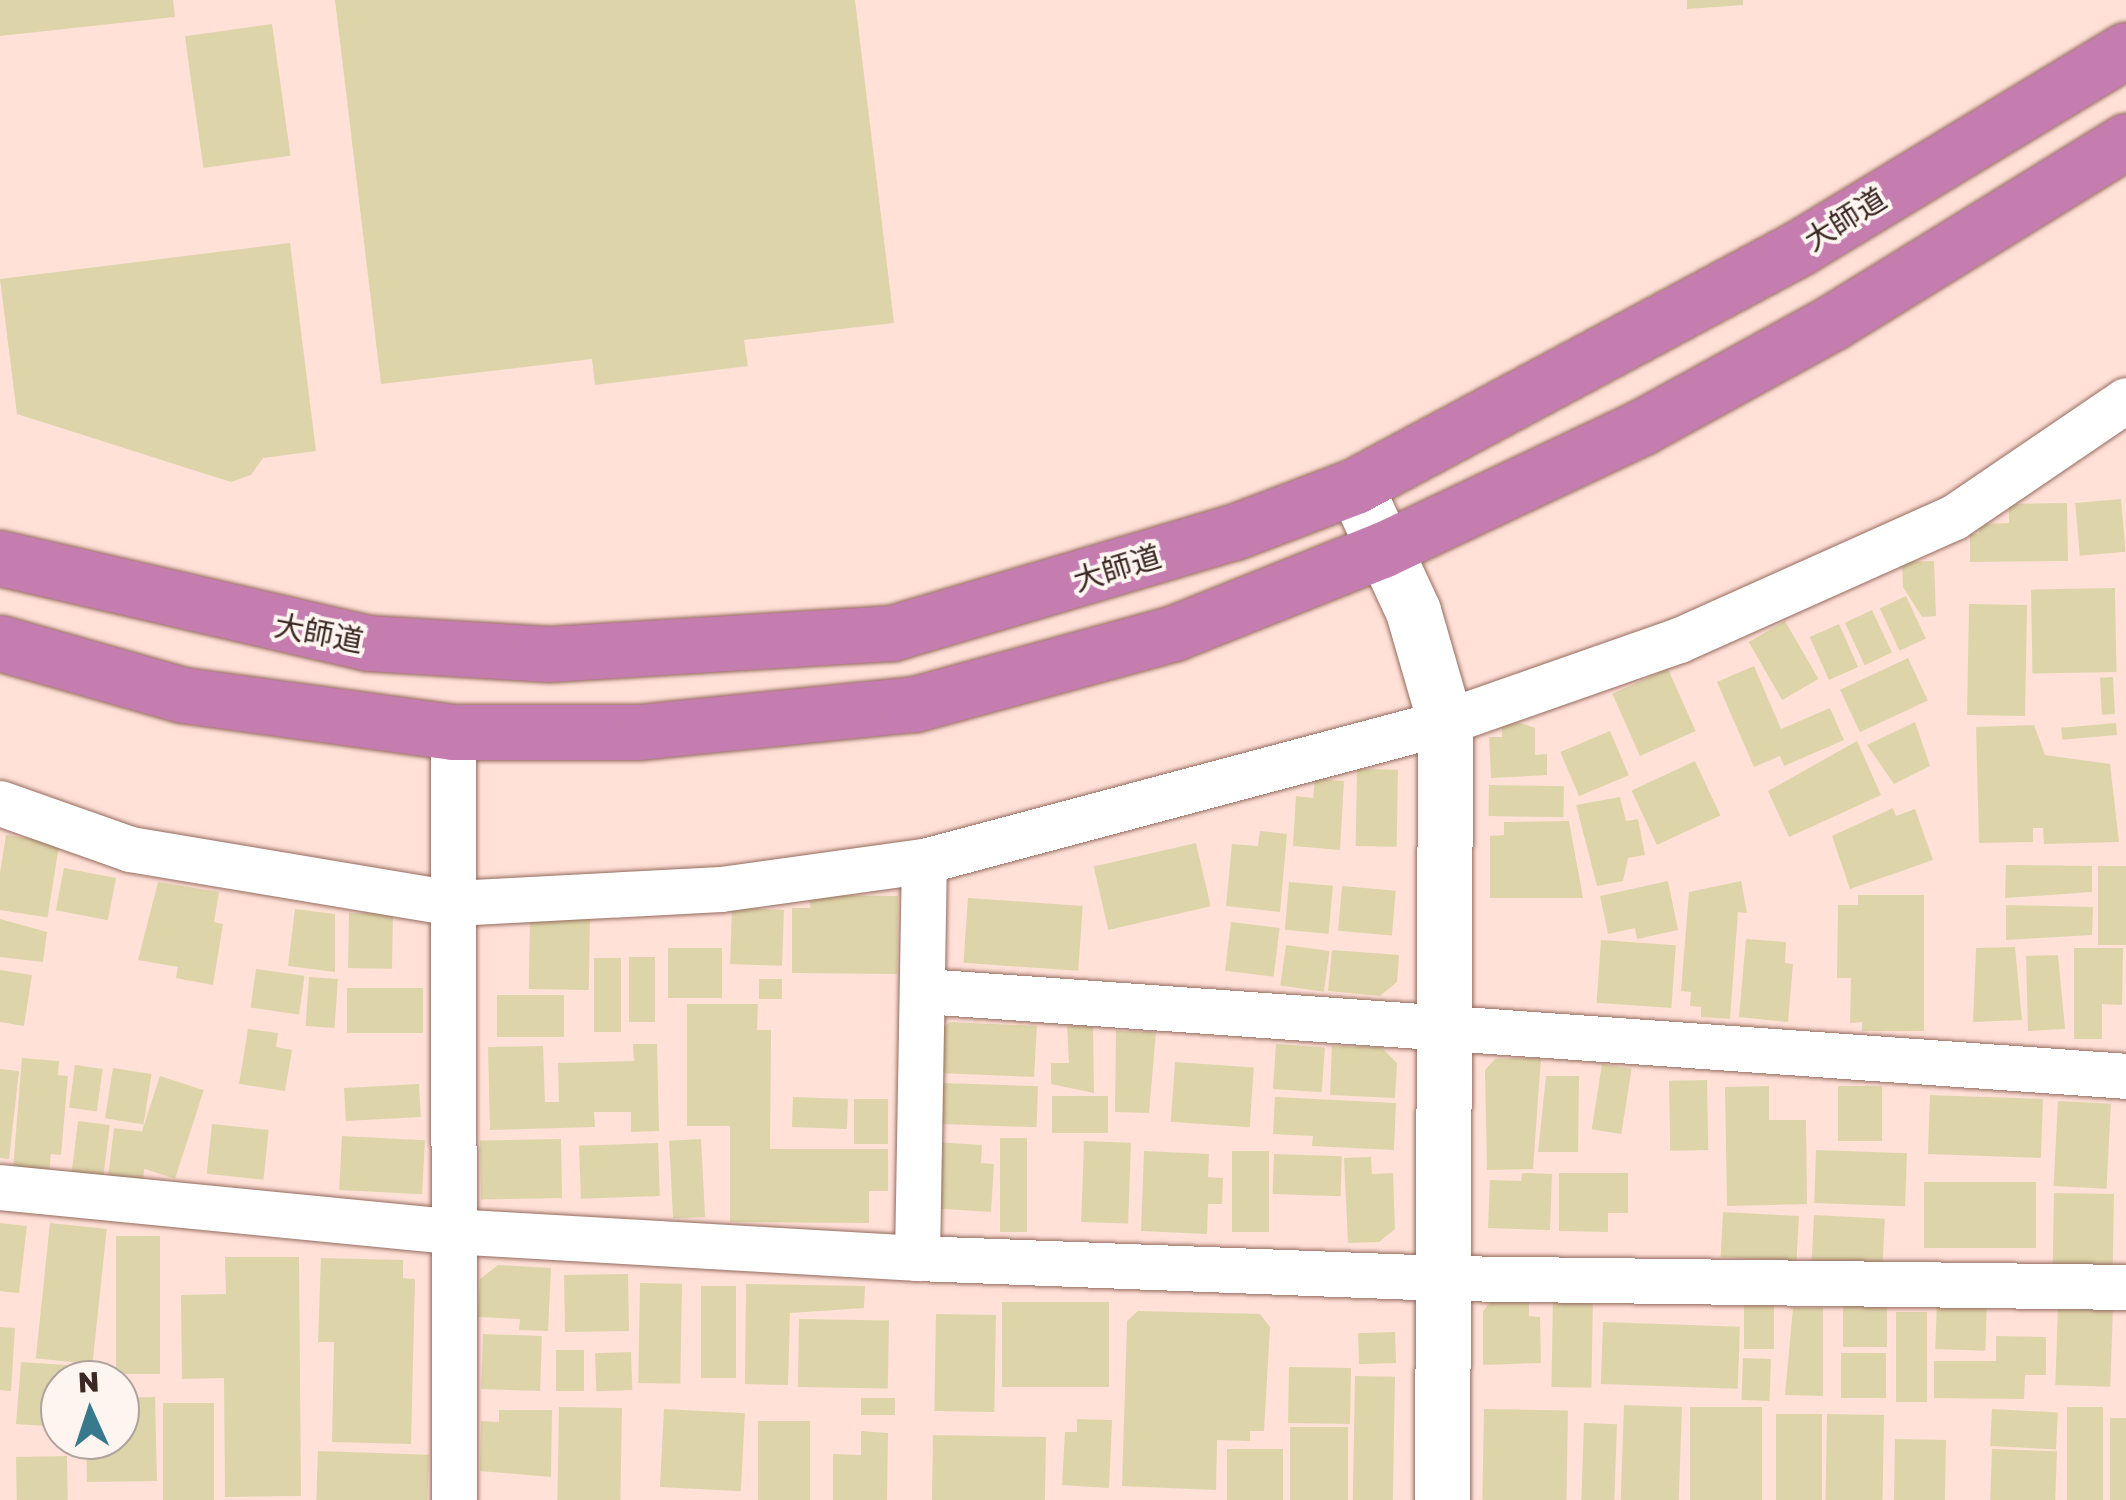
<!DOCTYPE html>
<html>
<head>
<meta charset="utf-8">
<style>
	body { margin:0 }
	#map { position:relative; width:2126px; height:1500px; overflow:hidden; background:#ffe1d8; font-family:"Golos Text","Noto Sans JP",sans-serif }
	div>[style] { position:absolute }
	.building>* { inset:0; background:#ddd5a9; transform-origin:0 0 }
	.roads { filter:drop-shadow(0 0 2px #956a5d) drop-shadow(0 0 2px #956a5d) }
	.street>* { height:45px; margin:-22.5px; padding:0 22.5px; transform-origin:22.5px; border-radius:22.5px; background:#fff }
	.secondary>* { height:55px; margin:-27.5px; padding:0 27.5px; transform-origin:27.5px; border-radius:27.5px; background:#fff }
	.highway>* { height:55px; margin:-27.5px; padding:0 27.5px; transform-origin:27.5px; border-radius:27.5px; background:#c57db0 }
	span { translate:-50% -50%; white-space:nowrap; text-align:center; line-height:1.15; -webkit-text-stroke:8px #fef4f0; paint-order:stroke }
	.street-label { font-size:30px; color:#3b2923 }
	.north { position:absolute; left:40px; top:1360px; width:100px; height:100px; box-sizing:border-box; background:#fef4f0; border:2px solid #b0a39e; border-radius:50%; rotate:357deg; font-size:28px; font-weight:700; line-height:40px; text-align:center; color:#3b2923 }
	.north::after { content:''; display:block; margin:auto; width:35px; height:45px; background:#387a8c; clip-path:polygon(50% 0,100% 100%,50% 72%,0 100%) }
</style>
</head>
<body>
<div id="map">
	<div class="building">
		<div style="clip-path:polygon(0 0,173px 0,175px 17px,0 36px)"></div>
		<div style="clip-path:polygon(335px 0,855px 0,894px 323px,744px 340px,748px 366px,595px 385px,592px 359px,381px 384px)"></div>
		<div style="clip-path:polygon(1687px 0,1743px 0,1743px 5px,1687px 9px)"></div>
		<div style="left:272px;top:24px;width:133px;height:88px;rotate:82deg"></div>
		<div style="clip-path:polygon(290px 243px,316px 451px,263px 458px,251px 475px,231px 482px,17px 414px,0 279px)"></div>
		<div style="left:2121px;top:499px;width:53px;height:46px;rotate:85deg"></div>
		<div style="clip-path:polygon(2067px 503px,2068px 561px,1970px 562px,1970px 534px,1979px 534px,1979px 524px,2009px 523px,2009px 504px)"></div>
		<div style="clip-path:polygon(1934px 561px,1936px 616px,1922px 617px,1903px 587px,1902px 562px)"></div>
		<div style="left:2115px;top:588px;width:84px;height:84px;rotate:89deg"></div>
		<div style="left:1906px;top:596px;width:47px;height:29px;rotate:65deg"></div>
		<div style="left:1969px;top:604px;width:58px;height:111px;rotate:1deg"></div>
		<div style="left:1872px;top:610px;width:47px;height:30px;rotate:65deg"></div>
		<div style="left:1785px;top:621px;width:67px;height:42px;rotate:60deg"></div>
		<div style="left:1839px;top:624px;width:47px;height:32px;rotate:66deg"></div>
		<div style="left:1908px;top:658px;width:47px;height:75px;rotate:65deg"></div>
		<div style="clip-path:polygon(1754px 666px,1781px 729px,1830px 708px,1844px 740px,1784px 766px,1780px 756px,1754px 767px,1717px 682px)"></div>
		<div style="left:1668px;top:669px;width:68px;height:61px;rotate:66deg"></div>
		<div style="left:2113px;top:677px;width:37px;height:13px;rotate:87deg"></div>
		<div style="clip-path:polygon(1915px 722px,1930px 766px,1894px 784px,1867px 745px)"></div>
		<div style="clip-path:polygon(1520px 723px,1535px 728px,1535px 755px,1547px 754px,1547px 775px,1491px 778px,1489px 737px,1502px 737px,1502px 724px)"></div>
		<div style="left:2116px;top:723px;width:12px;height:55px;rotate:85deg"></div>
		<div style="clip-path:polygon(2034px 725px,2045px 755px,2110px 764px,2119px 842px,2044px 844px,2043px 828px,2033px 828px,2033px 842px,1979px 843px,1976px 727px)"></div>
		<div style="left:1610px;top:731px;width:48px;height:54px;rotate:67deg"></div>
		<div style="clip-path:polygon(1857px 741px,1881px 795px,1789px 837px,1768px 791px)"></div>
		<div style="left:1695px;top:761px;width:60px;height:70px;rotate:65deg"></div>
		<div style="left:1357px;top:769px;width:41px;height:77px;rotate:1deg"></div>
		<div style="clip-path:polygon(1315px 779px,1344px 781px,1340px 850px,1293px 846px,1296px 796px,1313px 798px)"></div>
		<div style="left:1489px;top:785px;width:75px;height:31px;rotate:1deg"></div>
		<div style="clip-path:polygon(1620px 797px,1626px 821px,1638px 819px,1645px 855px,1628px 858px,1623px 881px,1597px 886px,1576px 805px)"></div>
		<div style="clip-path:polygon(1893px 808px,1896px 816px,1915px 809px,1933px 860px,1850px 889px,1832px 836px)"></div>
		<div style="clip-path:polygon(1569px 821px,1583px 898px,1490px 898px,1490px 836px,1504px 835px,1504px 822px)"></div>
		<div style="clip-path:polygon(1260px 831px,1287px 834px,1280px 912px,1226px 906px,1232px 844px,1258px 846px)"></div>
		<div style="left:6px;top:835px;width:54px;height:75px;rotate:9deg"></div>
		<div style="left:1196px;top:843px;width:65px;height:105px;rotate:77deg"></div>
		<div style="clip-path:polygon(2006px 865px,2092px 866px,2092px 892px,2005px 898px)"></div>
		<div style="left:2098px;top:866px;width:28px;height:79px"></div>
		<div style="left:64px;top:868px;width:53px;height:43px;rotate:11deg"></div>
		<div style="clip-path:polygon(1668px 881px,1678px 930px,1637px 939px,1635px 928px,1608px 934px,1600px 896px)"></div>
		<div style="clip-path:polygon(1741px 881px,1747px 913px,1738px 912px,1730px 1019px,1701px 1017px,1701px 1007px,1690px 1006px,1691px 992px,1681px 991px,1689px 892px)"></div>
		<div style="clip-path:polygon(158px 882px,219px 892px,214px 922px,223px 924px,213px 985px,176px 978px,178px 967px,138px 960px)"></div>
		<div style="left:1289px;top:882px;width:44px;height:48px;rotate:5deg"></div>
		<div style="left:1342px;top:886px;width:54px;height:45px;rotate:5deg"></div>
		<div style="clip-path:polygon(811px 895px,898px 896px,897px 974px,792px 973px,792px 908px,810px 908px)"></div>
		<div style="clip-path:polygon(1858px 895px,1924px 895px,1924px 1031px,1862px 1031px,1862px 1022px,1850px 1023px,1851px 978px,1837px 978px,1838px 905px,1858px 905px)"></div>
		<div style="left:968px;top:898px;width:115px;height:65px;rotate:4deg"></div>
		<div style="clip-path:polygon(2006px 905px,2093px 907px,2092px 935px,2006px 940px)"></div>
		<div style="left:732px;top:908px;width:52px;height:56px;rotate:2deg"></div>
		<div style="clip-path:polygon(295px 909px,335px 914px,335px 972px,288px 966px)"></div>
		<div style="left:349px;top:913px;width:44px;height:55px;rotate:1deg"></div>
		<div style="left:530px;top:917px;width:60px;height:72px;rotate:1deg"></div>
		<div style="clip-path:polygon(0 919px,47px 932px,43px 962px,0 957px)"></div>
		<div style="left:1231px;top:922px;width:49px;height:49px;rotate:7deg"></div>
		<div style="clip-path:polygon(1746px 939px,1786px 942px,1785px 963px,1793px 964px,1788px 1022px,1739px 1017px)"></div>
		<div style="left:1601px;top:940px;width:75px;height:63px;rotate:4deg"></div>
		<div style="left:1286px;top:945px;width:44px;height:41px;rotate:8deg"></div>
		<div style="clip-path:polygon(2015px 947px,2022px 1020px,1973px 1022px,1976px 948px)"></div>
		<div style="left:668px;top:948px;width:54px;height:50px"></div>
		<div style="clip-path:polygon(2074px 948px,2123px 948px,2122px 1005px,2102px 1004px,2102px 1039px,2074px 1039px)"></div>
		<div style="clip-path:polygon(1332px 950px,1399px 955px,1397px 982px,1380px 996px,1328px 991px)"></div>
		<div style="clip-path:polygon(2058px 955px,2065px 1029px,2028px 1031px,2026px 956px)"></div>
		<div style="left:629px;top:957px;width:26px;height:65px"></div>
		<div style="left:594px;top:958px;width:27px;height:74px"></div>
		<div style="left:256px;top:969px;width:49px;height:39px;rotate:8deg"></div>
		<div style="clip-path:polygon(0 970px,32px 975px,24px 1026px,0 1022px)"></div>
		<div style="left:309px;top:977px;width:29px;height:49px;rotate:4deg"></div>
		<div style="left:782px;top:979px;width:20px;height:23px;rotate:90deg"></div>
		<div style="left:347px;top:988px;width:76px;height:45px"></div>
		<div style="left:497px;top:995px;width:67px;height:42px"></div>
		<div style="clip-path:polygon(687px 1004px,758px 1004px,757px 1030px,771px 1030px,770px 1149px,888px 1149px,888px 1191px,869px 1191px,869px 1223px,730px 1222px,730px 1126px,687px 1126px)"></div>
		<div style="clip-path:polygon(950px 1022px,1037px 1026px,1034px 1077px,937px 1073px,939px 1031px)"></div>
		<div style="clip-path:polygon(1093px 1025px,1094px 1093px,1051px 1084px,1051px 1063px,1069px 1063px,1067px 1026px)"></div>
		<div style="clip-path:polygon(248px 1029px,278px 1033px,276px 1047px,292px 1050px,285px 1091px,239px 1084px)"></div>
		<div style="clip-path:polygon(1116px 1031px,1156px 1032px,1149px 1113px,1115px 1112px)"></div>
		<div style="clip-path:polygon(633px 1044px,657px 1044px,659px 1131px,631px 1132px,631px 1112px,594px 1112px,595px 1127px,490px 1130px,488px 1047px,543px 1046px,545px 1102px,559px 1102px,558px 1063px,634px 1061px)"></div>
		<div style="left:1276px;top:1044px;width:49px;height:45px;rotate:4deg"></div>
		<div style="clip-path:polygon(1332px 1046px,1381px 1047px,1397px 1063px,1395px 1098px,1330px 1095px)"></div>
		<div style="clip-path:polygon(22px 1058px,59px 1061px,58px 1075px,68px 1076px,61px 1155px,51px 1154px,49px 1172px,13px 1169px)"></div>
		<div style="clip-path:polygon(1541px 1058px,1533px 1169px,1487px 1170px,1485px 1070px,1495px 1059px)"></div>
		<div style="left:1175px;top:1062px;width:79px;height:60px;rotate:4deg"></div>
		<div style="left:1602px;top:1064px;width:30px;height:66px;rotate:9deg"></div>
		<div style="left:75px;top:1065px;width:28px;height:43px;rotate:8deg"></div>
		<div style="left:113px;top:1068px;width:39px;height:51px;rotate:9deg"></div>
		<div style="clip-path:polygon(0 1069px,19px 1071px,9px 1159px,0 1158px)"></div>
		<div style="left:160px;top:1076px;width:46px;height:93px;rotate:18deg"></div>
		<div style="clip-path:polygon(1546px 1076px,1579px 1076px,1578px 1152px,1538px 1152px)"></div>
		<div style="left:1707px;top:1080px;width:70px;height:38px;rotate:89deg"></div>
		<div style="left:943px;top:1083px;width:95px;height:41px;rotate:2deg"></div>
		<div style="left:419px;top:1084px;width:33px;height:75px;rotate:87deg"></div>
		<div style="clip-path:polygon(1769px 1086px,1769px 1120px,1806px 1120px,1807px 1204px,1727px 1206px,1725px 1087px)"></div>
		<div style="left:1838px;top:1086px;width:44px;height:55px"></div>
		<div style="left:1930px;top:1095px;width:113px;height:59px;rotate:2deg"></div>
		<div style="left:1108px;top:1096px;width:37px;height:56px;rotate:90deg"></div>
		<div style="left:793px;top:1097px;width:55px;height:30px;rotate:2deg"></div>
		<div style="clip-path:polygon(1275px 1097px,1396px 1103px,1394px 1150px,1312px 1146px,1313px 1136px,1273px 1134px)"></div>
		<div style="left:854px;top:1099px;width:34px;height:45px"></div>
		<div style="left:2058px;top:1101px;width:53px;height:85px;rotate:3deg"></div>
		<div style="left:78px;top:1121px;width:32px;height:56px;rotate:7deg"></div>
		<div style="left:212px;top:1124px;width:57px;height:50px;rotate:6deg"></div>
		<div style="left:114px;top:1128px;width:35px;height:50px;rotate:7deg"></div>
		<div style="left:342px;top:1136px;width:83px;height:54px;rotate:3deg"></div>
		<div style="left:1000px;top:1138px;width:27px;height:94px"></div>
		<div style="left:561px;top:1139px;width:59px;height:81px;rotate:89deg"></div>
		<div style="left:701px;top:1139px;width:78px;height:32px;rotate:87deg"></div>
		<div style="left:1084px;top:1141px;width:47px;height:81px;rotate:2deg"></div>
		<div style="clip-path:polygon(934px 1142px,982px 1145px,981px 1163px,994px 1164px,991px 1212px,929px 1208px)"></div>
		<div style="left:658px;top:1143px;width:53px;height:79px;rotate:88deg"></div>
		<div style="left:1816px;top:1150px;width:91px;height:53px;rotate:2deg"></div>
		<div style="clip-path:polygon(1144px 1151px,1209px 1154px,1208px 1177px,1223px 1178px,1222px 1204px,1208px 1204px,1207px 1234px,1141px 1231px)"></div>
		<div style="left:1232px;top:1151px;width:37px;height:81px"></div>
		<div style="left:1274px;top:1154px;width:68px;height:40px;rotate:2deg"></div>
		<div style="clip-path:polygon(1371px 1157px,1372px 1174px,1393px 1173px,1395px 1229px,1379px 1242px,1348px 1243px,1344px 1158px)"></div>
		<div style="clip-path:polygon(1522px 1173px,1552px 1174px,1550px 1230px,1488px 1228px,1490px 1180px,1521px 1181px)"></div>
		<div style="clip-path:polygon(1559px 1173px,1628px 1173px,1628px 1213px,1608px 1213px,1608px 1232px,1559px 1231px)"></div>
		<div style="left:1924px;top:1182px;width:112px;height:66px"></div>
		<div style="left:2054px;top:1193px;width:60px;height:71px;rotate:1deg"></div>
		<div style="left:1723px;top:1212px;width:76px;height:45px;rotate:3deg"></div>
		<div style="left:1814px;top:1215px;width:71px;height:46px;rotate:3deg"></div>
		<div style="clip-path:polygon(0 1223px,27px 1226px,19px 1293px,0 1291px)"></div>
		<div style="left:50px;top:1223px;width:57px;height:136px;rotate:6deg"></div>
		<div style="left:160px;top:1236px;width:138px;height:44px;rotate:90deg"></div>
		<div style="clip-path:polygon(225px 1257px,299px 1257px,301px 1496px,225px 1497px,224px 1378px,182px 1379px,181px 1295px,226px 1294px)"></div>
		<div style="clip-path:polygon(321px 1258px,403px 1260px,403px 1278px,415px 1279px,411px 1444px,332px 1442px,334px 1342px,318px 1342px)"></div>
		<div style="clip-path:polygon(498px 1265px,551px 1268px,548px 1331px,519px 1330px,520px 1319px,478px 1317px,480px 1279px)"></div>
		<div style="left:628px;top:1274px;width:57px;height:64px;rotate:89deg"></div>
		<div style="left:640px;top:1283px;width:42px;height:100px;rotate:1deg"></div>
		<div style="clip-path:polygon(746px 1284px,865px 1286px,864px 1308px,790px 1313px,788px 1385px,745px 1384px)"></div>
		<div style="left:701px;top:1286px;width:35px;height:92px"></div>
		<div style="clip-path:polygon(1529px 1294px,1529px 1316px,1540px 1317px,1541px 1363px,1483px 1365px,1483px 1311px,1497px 1295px)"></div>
		<div style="left:1553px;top:1297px;width:40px;height:90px;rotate:1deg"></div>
		<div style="left:1937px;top:1299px;width:50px;height:50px;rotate:2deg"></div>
		<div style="left:1744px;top:1301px;width:30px;height:48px"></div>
		<div style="left:1002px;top:1302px;width:107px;height:85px"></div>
		<div style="left:1843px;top:1305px;width:44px;height:42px"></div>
		<div style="left:2058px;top:1307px;width:55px;height:78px;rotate:2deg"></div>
		<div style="clip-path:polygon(1793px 1308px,1823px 1308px,1823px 1396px,1785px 1395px)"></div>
		<div style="clip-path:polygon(1138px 1311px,1260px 1314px,1270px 1327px,1264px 1431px,1250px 1431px,1250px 1441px,1217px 1440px,1216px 1490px,1122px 1486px,1127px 1321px)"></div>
		<div style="left:1896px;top:1312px;width:31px;height:90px"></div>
		<div style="left:936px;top:1314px;width:60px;height:97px;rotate:1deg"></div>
		<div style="left:799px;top:1319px;width:90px;height:68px;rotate:1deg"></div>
		<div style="left:1603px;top:1322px;width:137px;height:62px;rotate:2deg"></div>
		<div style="clip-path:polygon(0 1327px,15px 1328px,11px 1391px,0 1390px)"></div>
		<div style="left:1395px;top:1332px;width:31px;height:37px;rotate:88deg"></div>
		<div style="left:483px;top:1334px;width:59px;height:55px;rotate:2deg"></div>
		<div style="clip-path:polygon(1996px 1336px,2046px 1337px,2046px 1375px,2025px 1375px,2024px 1399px,1934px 1398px,1934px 1361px,1996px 1361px)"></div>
		<div style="left:556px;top:1350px;width:28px;height:41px"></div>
		<div style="left:631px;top:1352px;width:38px;height:36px;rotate:88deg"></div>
		<div style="left:1886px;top:1353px;width:45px;height:45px;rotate:90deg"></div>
		<div style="left:1743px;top:1358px;width:28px;height:42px;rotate:2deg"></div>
		<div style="clip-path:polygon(21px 1362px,80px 1366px,79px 1380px,60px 1380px,60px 1427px,16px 1424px)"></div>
		<div style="left:1289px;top:1367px;width:62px;height:56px;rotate:1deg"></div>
		<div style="left:1355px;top:1376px;width:40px;height:124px;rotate:1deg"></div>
		<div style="clip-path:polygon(155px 1397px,157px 1481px,87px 1482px,86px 1440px,120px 1440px,120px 1398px)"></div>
		<div style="left:861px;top:1398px;width:34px;height:17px"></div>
		<div style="left:163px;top:1403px;width:51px;height:97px"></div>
		<div style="left:1624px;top:1405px;width:58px;height:95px;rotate:2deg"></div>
		<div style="left:559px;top:1407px;width:63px;height:93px;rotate:1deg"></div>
		<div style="left:1690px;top:1407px;width:72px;height:93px"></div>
		<div style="left:2067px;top:1407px;width:36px;height:93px"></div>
		<div style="left:664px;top:1409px;width:81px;height:78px;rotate:3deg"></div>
		<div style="left:1484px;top:1409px;width:84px;height:91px;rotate:1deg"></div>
		<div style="left:1992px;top:1409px;width:66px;height:37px;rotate:3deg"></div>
		<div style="clip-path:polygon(499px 1410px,552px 1410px,551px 1477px,480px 1471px,481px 1421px,499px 1422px)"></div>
		<div style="left:1776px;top:1414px;width:46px;height:86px"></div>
		<div style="left:1827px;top:1414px;width:57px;height:86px;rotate:1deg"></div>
		<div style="left:2110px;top:1418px;width:16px;height:82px"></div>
		<div style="clip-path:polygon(1077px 1419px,1112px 1420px,1109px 1488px,1062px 1485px,1065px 1432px,1077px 1432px)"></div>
		<div style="left:758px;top:1421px;width:52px;height:79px"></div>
		<div style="left:1584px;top:1423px;width:33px;height:77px;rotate:2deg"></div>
		<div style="left:1290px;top:1427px;width:58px;height:73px"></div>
		<div style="clip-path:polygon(861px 1431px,888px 1433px,887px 1500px,833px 1500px,833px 1454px,861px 1455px)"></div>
		<div style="left:933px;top:1435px;width:113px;height:65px;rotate:1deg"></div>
		<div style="left:1895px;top:1439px;width:51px;height:61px;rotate:1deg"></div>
		<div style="left:1283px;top:1449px;width:51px;height:56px;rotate:90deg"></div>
		<div style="left:1992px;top:1449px;width:65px;height:51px;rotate:2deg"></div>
		<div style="left:318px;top:1451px;width:111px;height:49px;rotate:2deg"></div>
		<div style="left:67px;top:1456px;width:44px;height:51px;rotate:89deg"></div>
	</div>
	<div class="roads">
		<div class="street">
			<div style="left:453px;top:732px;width:768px;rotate:89.93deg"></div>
			<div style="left:0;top:803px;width:138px;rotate:19.5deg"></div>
			<div style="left:130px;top:849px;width:328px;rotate:9.5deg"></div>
			<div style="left:454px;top:903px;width:267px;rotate:-3deg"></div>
			<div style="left:721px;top:889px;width:205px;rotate:-7.9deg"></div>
			<div style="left:924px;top:861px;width:539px;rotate:-14.94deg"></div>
			<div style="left:1445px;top:722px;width:248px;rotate:-19.3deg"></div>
			<div style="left:1679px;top:640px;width:301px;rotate:-24.1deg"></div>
			<div style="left:1954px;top:517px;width:208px;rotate:-34.2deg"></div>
			<div style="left:924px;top:991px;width:1205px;rotate:4.04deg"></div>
			<div style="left:0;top:1187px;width:453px;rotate:5.6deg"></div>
			<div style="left:451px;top:1231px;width:467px;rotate:3.3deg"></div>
			<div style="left:917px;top:1258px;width:526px;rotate:2.18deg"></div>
			<div style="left:1443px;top:1278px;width:683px;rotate:0.75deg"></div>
			<div style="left:917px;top:1258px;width:397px;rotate:-89deg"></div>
		</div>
		<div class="secondary">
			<div style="left:1355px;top:486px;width:138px;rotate:65.1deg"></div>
			<div style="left:1413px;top:611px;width:116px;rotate:73.9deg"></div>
			<div style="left:1445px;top:722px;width:778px;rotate:90.22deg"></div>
		</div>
		<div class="highway">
			<div style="left:0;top:558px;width:378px;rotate:13deg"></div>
			<div style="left:368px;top:643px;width:181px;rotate:3.5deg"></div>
			<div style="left:549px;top:654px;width:344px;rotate:-3.5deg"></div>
			<div style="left:892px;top:633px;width:357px;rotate:-16.5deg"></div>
			<div style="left:1234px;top:532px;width:129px;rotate:-20.8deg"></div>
			<div style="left:1355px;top:486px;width:504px;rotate:-28.19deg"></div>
			<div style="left:1799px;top:248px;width:382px;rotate:-31.2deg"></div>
			<div style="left:0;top:643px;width:190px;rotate:15.9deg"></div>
			<div style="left:183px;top:695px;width:273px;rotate:7.8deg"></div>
			<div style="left:453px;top:732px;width:186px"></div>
			<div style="left:639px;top:732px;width:277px;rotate:-5.8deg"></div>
			<div style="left:915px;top:704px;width:269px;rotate:-15.3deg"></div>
			<div style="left:1174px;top:633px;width:224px;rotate:-21.8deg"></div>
			<div style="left:1382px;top:550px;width:288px;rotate:-25.3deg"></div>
			<div style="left:1642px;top:427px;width:218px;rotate:-28.8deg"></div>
			<div style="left:1833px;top:322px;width:344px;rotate:-31.7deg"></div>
		</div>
	</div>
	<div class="street-label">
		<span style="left:1845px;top:219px;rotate:-32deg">大師道</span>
		<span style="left:1117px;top:568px;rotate:-17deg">大師道</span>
		<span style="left:319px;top:633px;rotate:11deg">大師道</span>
	</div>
	<div class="north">N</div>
</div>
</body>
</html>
